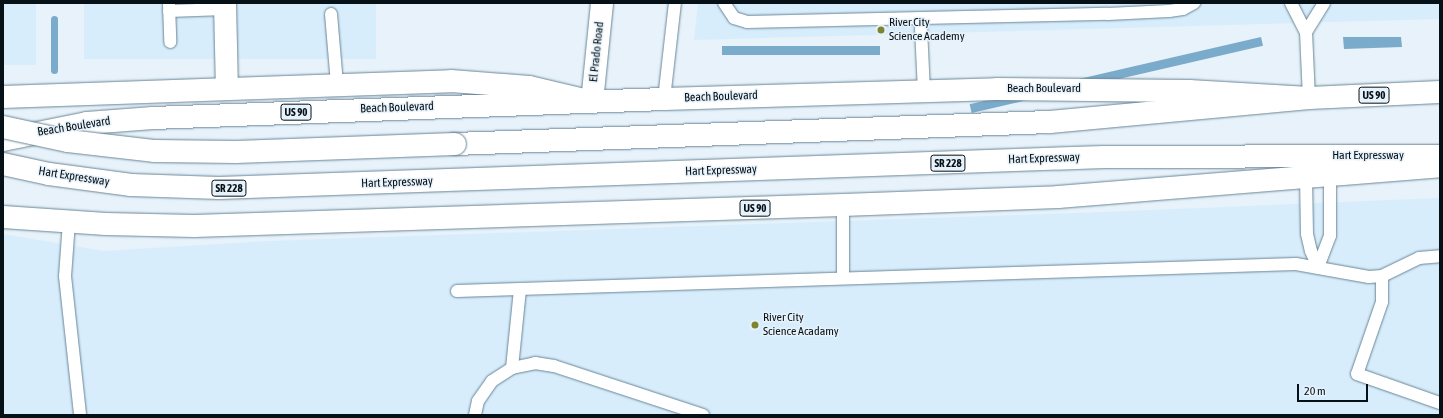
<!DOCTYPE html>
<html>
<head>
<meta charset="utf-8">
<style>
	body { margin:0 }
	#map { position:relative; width:1443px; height:418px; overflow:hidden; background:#e7f2fa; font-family:"Asap Condensed",sans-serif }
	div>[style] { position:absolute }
	.built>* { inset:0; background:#d7edfc; transform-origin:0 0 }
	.water>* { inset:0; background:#7babca; transform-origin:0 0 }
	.stream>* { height:7px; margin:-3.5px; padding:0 3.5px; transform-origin:3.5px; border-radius:3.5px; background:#7babca }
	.roads { filter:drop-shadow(0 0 1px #6a8597) drop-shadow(0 0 1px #6a8597) }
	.service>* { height:12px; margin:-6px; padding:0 6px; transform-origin:6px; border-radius:6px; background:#fff }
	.minor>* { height:22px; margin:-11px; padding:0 11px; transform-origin:11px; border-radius:11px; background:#fff }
	.trunk>* { height:22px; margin:-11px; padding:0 11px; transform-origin:11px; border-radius:11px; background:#fff }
	.motorway>* { height:22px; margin:-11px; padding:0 11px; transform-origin:11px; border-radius:11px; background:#fff }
	.bridges { filter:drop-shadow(0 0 1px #6a8597) drop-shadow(0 0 1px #6a8597) }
	.motorway-bridge>* { height:22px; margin:-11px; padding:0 11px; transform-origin:11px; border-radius:11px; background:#fff }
	.dots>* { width:11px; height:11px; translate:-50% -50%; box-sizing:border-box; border:2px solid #e7f2fa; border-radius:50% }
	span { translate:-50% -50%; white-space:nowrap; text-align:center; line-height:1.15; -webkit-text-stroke:3px #e7f2fa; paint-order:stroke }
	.shield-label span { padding:1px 3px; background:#e7f2fa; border:1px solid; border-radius:3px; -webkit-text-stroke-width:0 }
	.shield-label { font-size:11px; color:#061017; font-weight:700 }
	.poi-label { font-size:12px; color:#061017 }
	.left { translate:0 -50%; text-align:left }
	.street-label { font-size:12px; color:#061017 }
	.frame { position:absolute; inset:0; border:4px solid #061017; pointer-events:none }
	.scale { position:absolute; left:1297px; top:384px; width:71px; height:18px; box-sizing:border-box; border:2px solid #061017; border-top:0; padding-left:5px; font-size:12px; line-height:14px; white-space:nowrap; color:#061017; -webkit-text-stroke:3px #e7f2fa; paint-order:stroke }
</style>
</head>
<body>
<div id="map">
	<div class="built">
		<div style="left:3px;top:3px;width:33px;height:62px"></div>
		<div style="left:84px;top:3px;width:292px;height:56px"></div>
		<div style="clip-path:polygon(698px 3px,1440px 3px,1440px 19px,694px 40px)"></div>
		<div style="clip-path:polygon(1440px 198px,1440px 415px,3px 415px,3px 234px,104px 251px,268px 241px,1104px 212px)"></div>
	</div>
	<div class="water">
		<div style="left:1261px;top:37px;width:9px;height:299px;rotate:77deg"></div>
		<div style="clip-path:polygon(1343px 37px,1401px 37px,1402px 47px,1344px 49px)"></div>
		<div style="left:880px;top:46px;width:9px;height:158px;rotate:90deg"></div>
	</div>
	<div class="stream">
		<div style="left:54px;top:19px;width:51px;rotate:90deg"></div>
	</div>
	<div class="roads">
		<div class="service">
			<div style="left:724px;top:3px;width:18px;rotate:56deg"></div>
			<div style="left:734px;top:18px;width:14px;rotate:17deg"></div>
			<div style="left:747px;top:22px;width:361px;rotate:-1.3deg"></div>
			<div style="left:1108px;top:14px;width:61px;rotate:-2.8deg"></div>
			<div style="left:1169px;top:11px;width:14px;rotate:-8deg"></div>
			<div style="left:1183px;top:9px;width:13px;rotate:-29deg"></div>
			<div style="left:1291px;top:3px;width:33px;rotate:63deg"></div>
			<div style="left:1306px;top:32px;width:66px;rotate:87.4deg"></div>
			<div style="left:169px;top:4px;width:38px;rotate:88deg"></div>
			<div style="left:169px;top:11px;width:56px;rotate:-2deg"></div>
			<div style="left:331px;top:14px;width:70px;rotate:85.1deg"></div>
			<div style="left:921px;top:28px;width:63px;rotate:87.3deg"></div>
			<div style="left:1306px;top:32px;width:34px;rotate:-58deg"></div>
			<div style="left:664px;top:99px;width:97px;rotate:-83.5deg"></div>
			<div style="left:1306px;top:177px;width:57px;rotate:89deg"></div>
			<div style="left:1307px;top:234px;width:17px;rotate:77deg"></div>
			<div style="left:1311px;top:251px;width:17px;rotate:66deg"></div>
			<div style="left:843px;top:205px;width:73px;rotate:90deg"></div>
			<div style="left:69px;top:222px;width:54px;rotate:94.2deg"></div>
			<div style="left:65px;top:276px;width:140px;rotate:83.8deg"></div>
			<div style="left:1318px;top:267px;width:33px;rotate:-69deg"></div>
			<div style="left:1330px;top:236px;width:61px;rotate:-90deg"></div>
			<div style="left:1382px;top:276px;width:26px;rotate:90deg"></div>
			<div style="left:1382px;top:302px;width:76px;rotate:109.1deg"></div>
			<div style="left:1357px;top:374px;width:88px;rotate:19.3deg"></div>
			<div style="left:457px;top:291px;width:839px;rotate:-1.84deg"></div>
			<div style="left:1296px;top:264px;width:74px;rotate:10.1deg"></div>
			<div style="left:1369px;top:277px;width:13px;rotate:-4deg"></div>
			<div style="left:1382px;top:276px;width:41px;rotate:-25.9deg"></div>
			<div style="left:1419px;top:258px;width:21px;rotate:-5deg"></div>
			<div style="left:512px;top:368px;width:79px;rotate:-84.2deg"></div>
			<div style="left:475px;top:415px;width:14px;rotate:-78deg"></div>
			<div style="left:478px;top:401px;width:24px;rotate:-55deg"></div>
			<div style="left:492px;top:381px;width:24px;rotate:-33deg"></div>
			<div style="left:512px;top:368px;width:24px;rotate:-12deg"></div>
			<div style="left:535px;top:363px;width:19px;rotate:9deg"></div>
			<div style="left:554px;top:366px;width:157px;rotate:18.2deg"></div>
		</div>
		<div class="minor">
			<div style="left:225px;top:3px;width:85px;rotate:88.7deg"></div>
			<div style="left:3px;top:97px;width:448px;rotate:-2deg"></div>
			<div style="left:451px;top:81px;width:78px;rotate:4.4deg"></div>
			<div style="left:529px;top:87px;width:65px;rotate:13.4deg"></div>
			<div style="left:592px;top:102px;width:100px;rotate:-84.2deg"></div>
		</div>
		<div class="trunk">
			<div style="left:3px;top:140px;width:86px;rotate:-11.4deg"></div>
			<div style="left:87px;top:123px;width:66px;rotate:-4.3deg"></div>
			<div style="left:153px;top:118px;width:511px;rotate:-2.13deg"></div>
			<div style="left:664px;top:99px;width:333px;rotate:-1.7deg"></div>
			<div style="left:997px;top:89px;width:192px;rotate:0.6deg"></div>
			<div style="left:1189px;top:91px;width:120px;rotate:3.3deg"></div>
			<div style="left:1309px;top:98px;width:131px;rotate:-2.6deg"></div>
			<div style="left:3px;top:217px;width:103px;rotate:3.9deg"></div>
			<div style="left:106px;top:224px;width:88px;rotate:1.3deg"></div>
			<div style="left:194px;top:226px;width:649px;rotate:-1.85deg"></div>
			<div style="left:843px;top:205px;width:215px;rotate:-2.1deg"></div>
			<div style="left:1058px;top:197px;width:383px;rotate:-4.6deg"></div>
		</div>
		<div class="motorway">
			<div style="left:455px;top:144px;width:595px;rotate:-2.12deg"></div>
			<div style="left:1050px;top:122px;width:260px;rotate:-5.3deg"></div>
			<div style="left:3px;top:164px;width:47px;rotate:12.3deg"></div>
			<div style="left:49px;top:174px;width:83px;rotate:7.6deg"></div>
			<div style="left:131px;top:185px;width:88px;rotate:2deg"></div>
			<div style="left:219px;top:188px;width:886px;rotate:-2.01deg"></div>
			<div style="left:1104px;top:157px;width:336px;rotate:-0.2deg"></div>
		</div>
	</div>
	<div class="bridges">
		<div class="motorway-bridge">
			<div style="left:3px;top:127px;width:66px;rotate:12.2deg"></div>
			<div style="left:68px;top:141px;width:88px;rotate:6.6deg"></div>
			<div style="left:155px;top:151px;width:81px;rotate:0.7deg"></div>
			<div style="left:236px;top:152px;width:219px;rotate:-2.1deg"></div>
		</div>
	</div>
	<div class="dots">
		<div style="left:881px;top:30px;background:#7d8531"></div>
		<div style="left:755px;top:325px;background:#7d8531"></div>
	</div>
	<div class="shield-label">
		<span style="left:1374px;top:95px">US 90</span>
		<span style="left:296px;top:112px">US 90</span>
		<span style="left:948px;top:163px">SR 228</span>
		<span style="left:229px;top:188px">SR 228</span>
		<span style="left:755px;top:208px">US 90</span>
	</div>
	<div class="poi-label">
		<span class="left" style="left:889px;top:30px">River City<br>Science Academy</span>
		<span class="left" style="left:763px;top:325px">River City<br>Science Acadamy</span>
	</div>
	<div class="street-label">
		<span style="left:597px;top:52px;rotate:-84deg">El Prado Road</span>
		<span style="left:1044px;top:89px">Beach Boulevard</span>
		<span style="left:721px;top:97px;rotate:-2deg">Beach Boulevard</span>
		<span style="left:397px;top:108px;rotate:-2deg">Beach Boulevard</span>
		<span style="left:74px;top:127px;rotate:-9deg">Beach Boulevard</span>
		<span style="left:1368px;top:156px">Hart Expressway</span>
		<span style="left:1044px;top:159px;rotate:-2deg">Hart Expressway</span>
		<span style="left:721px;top:171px;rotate:-2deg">Hart Expressway</span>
		<span style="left:74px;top:177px;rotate:9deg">Hart Expressway</span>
		<span style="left:397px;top:183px;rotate:-2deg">Hart Expressway</span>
	</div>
	<div class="frame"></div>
	<div class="scale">20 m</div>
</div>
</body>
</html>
